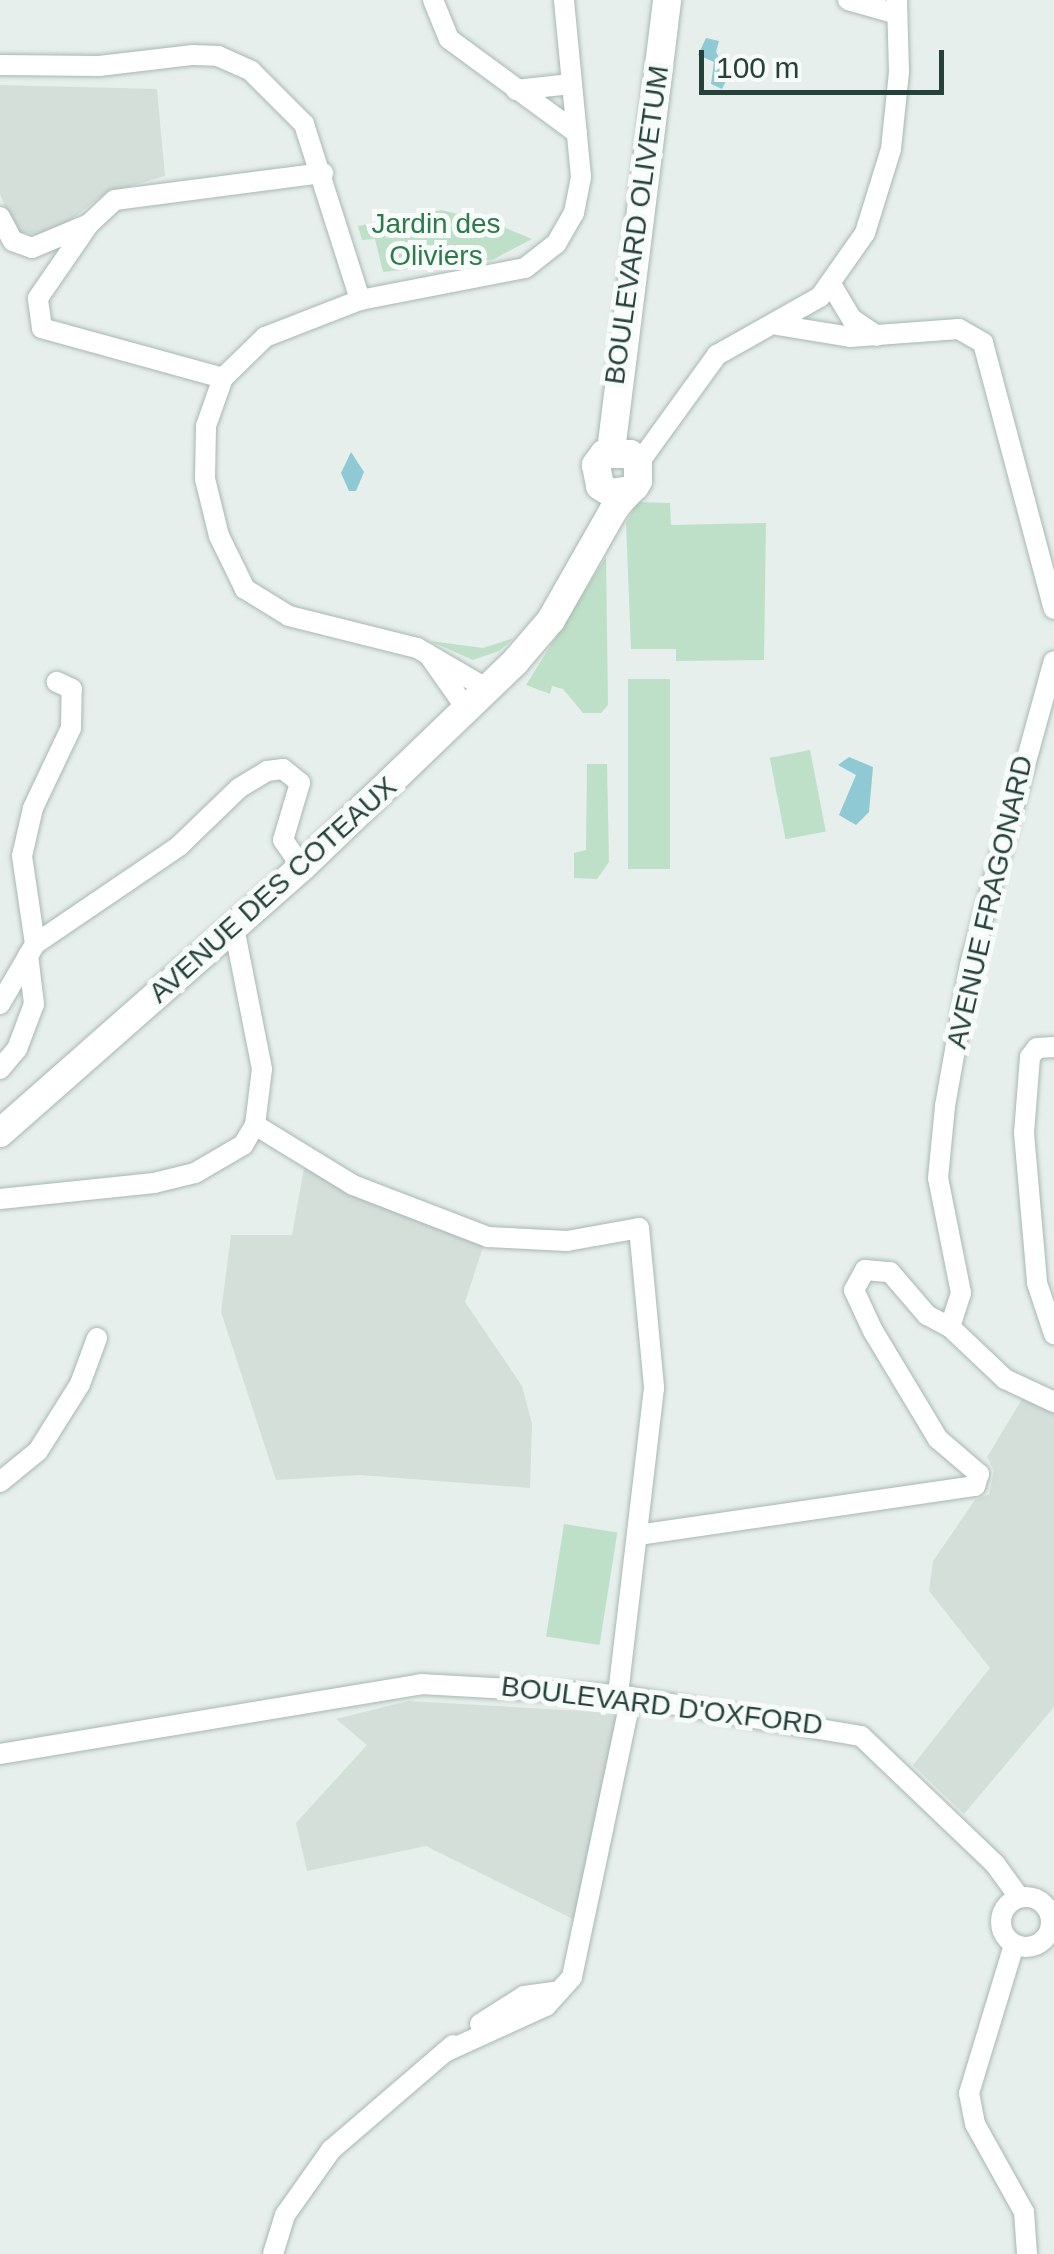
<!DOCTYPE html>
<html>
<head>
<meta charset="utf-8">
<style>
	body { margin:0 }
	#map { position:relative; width:1054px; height:2254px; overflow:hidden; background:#e6efeb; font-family:Arial,sans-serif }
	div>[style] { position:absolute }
	.built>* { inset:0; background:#d4dfda }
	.green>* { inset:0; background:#bfe0c8; transform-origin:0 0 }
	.water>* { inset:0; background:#8ec9d4 }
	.roads { filter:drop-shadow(0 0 2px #a8b8b2) drop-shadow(0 0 2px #a8b8b2) }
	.street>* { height:20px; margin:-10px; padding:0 10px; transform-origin:10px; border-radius:10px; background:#fff }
	.street>.ring { margin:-10px; padding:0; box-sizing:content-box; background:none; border:20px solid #fff; border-radius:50% }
	.secondary>* { height:28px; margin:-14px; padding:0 14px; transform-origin:14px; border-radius:14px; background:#fff }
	span { translate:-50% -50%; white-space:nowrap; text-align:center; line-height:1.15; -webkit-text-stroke:10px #f7fbf9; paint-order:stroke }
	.park-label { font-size:28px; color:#2d7a4b }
	.street-label { font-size:28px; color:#24423a }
	.scale { position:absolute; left:699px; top:50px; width:245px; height:45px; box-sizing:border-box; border:5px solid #24423a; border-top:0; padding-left:12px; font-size:30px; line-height:35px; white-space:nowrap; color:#24423a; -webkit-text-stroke:8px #f7fbf9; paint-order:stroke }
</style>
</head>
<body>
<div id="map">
	<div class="built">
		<div style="clip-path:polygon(0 85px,157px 89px,165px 176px,106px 193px,49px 236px,15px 232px,0 194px)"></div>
		<div style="clip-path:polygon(304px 1168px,484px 1244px,465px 1302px,522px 1386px,532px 1424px,530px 1488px,360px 1475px,276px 1480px,221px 1312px,231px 1235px,292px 1235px)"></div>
		<div style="clip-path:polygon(1022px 1399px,1054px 1413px,1054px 1707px,964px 1814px,913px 1765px,990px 1668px,929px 1591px,933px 1561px,975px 1500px,989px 1494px,994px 1471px,987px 1457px)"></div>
		<div style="clip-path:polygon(408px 1701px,617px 1713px,575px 1920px,426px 1846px,307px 1871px,296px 1823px,367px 1745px,336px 1719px)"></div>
	</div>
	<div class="green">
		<div style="clip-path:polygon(441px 210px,494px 223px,532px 239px,492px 260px,383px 272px,375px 239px,362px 240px,358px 226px)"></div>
		<div style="clip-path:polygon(638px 502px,670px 503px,671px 525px,766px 523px,764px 660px,676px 661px,676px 649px,631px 649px,626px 523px)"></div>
		<div style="clip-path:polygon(606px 557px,608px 705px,601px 713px,583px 713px,563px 689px,552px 686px,550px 694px,526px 685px)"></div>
		<div style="clip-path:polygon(514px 638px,499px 651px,473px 660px,430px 641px,483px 648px)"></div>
		<div style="left:628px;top:679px;width:42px;height:190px"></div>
		<div style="left:810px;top:750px;width:83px;height:41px;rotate:79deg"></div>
		<div style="clip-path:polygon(587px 764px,607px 764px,609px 862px,597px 879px,574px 878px,574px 853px,586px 850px)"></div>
		<div style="left:564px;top:1524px;width:54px;height:114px;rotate:9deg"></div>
	</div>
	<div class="water">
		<div style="clip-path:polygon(706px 38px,719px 41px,716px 52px,729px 75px,722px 89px,711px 84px,714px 62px,698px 55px)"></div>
		<div style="clip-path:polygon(351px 452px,364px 472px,356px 491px,349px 491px,341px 473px)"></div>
		<div style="clip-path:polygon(849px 757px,873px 767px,869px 812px,856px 825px,839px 815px,856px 775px,838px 765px)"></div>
	</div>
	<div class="roads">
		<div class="street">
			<div style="left:433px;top:0;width:42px;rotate:67.7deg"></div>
			<div style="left:449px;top:39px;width:159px;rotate:36.3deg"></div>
			<div style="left:848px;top:0;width:51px;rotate:15.9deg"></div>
			<div style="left:0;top:65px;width:99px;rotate:0.6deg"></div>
			<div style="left:99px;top:66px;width:95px;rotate:-6.7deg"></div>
			<div style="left:193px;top:55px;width:25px;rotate:2deg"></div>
			<div style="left:218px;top:56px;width:36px;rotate:24deg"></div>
			<div style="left:251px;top:71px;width:75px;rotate:45deg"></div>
			<div style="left:304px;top:124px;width:185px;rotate:72.3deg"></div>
			<div style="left:516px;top:90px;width:55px;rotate:-6.2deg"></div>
			<div style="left:0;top:217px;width:27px;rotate:62deg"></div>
			<div style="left:13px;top:241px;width:20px;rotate:20deg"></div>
			<div style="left:32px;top:248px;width:60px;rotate:-22.7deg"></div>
			<div style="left:832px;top:286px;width:39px;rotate:59deg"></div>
			<div style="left:852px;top:319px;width:30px;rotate:34deg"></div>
			<div style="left:777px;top:325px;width:74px;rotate:9.3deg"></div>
			<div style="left:850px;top:337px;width:109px;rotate:-4.2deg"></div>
			<div style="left:959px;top:329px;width:28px;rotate:30deg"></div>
			<div style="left:983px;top:343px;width:275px;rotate:75.1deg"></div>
			<div style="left:223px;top:378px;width:188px;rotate:-164.6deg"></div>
			<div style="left:42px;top:328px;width:30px;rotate:-98deg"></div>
			<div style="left:38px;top:298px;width:90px;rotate:-55.4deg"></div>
			<div style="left:89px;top:224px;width:35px;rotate:-43deg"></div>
			<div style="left:115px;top:200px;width:210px;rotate:-7.4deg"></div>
			<div style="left:638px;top:464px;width:135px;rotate:-54.1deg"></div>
			<div style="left:717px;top:355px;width:118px;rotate:-29.4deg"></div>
			<div style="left:820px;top:297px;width:78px;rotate:-54.9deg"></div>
			<div style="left:865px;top:233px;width:88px;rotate:-72.8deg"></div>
			<div style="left:891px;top:149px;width:77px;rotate:-84.1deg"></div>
			<div style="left:899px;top:72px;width:72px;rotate:-91.6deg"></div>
			<div style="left:428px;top:654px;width:70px;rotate:54.9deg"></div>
			<div style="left:489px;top:690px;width:83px;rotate:-149.7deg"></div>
			<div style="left:417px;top:648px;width:132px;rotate:-166deg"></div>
			<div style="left:289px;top:616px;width:52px;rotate:-148.5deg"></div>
			<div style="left:245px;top:589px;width:59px;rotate:-116.1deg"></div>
			<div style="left:219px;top:536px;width:59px;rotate:-103.8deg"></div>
			<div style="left:205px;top:479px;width:53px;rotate:-88.9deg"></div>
			<div style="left:206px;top:426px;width:51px;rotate:-70.5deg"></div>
			<div style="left:223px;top:378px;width:59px;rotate:-44.3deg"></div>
			<div style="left:265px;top:337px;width:102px;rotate:-21.3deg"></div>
			<div style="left:360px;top:300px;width:168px;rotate:-11deg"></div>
			<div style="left:525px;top:268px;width:39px;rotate:-38deg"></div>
			<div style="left:556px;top:244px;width:36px;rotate:-60deg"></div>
			<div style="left:574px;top:213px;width:37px;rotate:-79deg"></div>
			<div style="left:581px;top:177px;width:178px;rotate:-95.5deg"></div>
			<div style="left:35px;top:944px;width:89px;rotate:-98.4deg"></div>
			<div style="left:22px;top:856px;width:49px;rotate:-77.1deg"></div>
			<div style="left:33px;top:808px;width:89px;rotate:-64.6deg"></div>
			<div style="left:71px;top:728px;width:39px;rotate:-89deg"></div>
			<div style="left:72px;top:689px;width:17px;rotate:-155deg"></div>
			<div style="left:0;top:1004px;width:69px;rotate:-59.7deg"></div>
			<div style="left:35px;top:944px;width:174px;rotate:-34.2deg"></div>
			<div style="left:179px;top:846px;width:83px;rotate:-44deg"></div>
			<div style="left:239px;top:788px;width:33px;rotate:-31deg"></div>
			<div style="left:267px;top:771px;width:16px;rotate:-7deg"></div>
			<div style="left:283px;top:769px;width:22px;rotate:39deg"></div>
			<div style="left:300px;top:783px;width:59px;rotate:106.6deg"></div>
			<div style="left:283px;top:840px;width:33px;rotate:55deg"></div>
			<div style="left:1054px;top:1047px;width:17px;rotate:177deg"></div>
			<div style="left:1037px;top:1048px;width:11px;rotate:128deg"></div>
			<div style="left:1030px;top:1057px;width:76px;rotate:94.5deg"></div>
			<div style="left:1024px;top:1133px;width:151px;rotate:85deg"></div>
			<div style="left:1037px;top:1283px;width:54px;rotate:71.6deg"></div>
			<div style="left:0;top:1069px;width:26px;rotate:-50deg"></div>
			<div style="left:17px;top:1049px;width:48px;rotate:-69.3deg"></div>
			<div style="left:34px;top:1004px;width:49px;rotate:-97deg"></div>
			<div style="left:255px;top:1125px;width:115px;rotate:31.5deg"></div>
			<div style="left:353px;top:1185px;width:145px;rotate:21.1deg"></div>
			<div style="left:488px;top:1237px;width:79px;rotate:2.9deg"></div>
			<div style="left:567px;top:1241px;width:73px;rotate:-10.2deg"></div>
			<div style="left:639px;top:1228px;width:161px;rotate:84.6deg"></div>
			<div style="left:654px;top:1388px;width:309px;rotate:96.7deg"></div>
			<div style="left:0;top:1199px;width:155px;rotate:-5.9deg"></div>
			<div style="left:154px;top:1183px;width:42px;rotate:-13.7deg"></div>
			<div style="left:195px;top:1173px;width:56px;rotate:-30.3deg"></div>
			<div style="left:243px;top:1145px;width:23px;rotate:-59deg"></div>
			<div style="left:255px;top:1125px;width:56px;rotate:-82.9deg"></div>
			<div style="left:262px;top:1069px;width:145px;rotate:-101.2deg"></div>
			<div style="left:950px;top:1327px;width:36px;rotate:-72deg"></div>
			<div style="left:961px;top:1293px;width:117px;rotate:-101.3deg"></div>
			<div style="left:938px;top:1178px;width:72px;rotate:-84.4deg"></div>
			<div style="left:945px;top:1106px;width:143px;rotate:-79.9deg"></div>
			<div style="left:970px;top:965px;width:315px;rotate:-74.6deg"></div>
			<div style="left:0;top:1482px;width:49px;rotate:-39.2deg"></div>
			<div style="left:38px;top:1451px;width:79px;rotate:-57.9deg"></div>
			<div style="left:80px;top:1384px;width:49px;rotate:-69.7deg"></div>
			<div style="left:638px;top:1535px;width:341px;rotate:-8.3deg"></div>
			<div style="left:975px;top:1486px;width:13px;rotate:-72deg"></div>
			<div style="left:979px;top:1474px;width:54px;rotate:-139.5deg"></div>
			<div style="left:938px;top:1439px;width:126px;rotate:-121deg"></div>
			<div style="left:873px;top:1331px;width:45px;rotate:-114.9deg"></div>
			<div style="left:854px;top:1290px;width:23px;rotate:-61deg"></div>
			<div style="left:865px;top:1270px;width:25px;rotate:5deg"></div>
			<div style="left:890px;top:1272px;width:57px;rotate:49.3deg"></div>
			<div style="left:927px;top:1315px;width:26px;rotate:28deg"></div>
			<div style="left:950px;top:1327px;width:76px;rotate:43.4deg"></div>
			<div style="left:1005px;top:1379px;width:54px;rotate:25.1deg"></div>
			<div style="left:0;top:1754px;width:427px;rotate:-9.4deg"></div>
			<div style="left:421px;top:1684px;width:197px;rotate:3.2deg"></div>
			<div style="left:618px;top:1695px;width:246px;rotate:9.6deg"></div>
			<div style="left:861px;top:1736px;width:185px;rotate:43.7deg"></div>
			<div style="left:995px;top:1864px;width:41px;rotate:54deg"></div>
			<div class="ring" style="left:1001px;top:1897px;width:30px;height:30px"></div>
			<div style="left:1014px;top:1945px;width:155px;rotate:106.9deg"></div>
			<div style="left:969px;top:2093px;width:32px;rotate:79deg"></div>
			<div style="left:975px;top:2124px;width:101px;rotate:60.9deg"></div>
			<div style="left:1024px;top:2212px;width:42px;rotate:85.9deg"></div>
			<div style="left:480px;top:2024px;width:52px;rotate:-32.5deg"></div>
			<div style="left:524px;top:1996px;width:30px;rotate:-8deg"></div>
			<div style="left:445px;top:2052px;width:111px;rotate:-24.5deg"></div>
			<div style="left:546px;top:2006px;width:39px;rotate:-48deg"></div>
			<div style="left:572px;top:1977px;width:286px;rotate:-78.1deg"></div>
			<div style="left:273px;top:2254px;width:41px;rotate:-72.9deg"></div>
			<div style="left:285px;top:2215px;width:80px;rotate:-54.7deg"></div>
			<div style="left:331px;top:2150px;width:161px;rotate:-40.7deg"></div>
		</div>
		<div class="secondary">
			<div style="left:611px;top:451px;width:454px;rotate:-82.9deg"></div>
			<div style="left:0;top:1133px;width:402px;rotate:-41.4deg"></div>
			<div style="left:302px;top:867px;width:296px;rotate:-43.9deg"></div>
			<div style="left:515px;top:662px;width:55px;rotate:-49.4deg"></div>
			<div style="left:551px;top:620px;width:125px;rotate:-60.4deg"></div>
			<div style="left:613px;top:511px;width:14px;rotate:-54deg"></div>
			<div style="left:621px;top:500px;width:20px;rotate:-45deg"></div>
			<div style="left:635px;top:486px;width:6px;rotate:-59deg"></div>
			<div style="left:638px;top:481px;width:17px;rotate:-90deg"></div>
			<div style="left:638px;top:464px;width:13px;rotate:-129deg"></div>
			<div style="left:630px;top:454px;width:26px;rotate:180deg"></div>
			<div style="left:604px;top:454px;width:14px;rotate:126deg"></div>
			<div style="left:596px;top:465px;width:21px;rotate:79deg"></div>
			<div style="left:600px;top:486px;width:13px;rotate:32deg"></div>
			<div style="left:611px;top:493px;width:19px;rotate:-9deg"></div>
		</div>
	</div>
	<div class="park-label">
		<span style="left:436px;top:240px">Jardin des<br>Oliviers</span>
	</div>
	<div class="street-label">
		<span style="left:637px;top:225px;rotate:-82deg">BOULEVARD OLIVETUM</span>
		<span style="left:273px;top:890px;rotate:-42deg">AVENUE DES COTEAUX</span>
		<span style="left:990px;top:902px;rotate:-77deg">AVENUE FRAGONARD</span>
		<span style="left:662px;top:1706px;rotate:7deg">BOULEVARD D'OXFORD</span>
	</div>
	<div class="scale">100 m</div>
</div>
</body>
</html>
